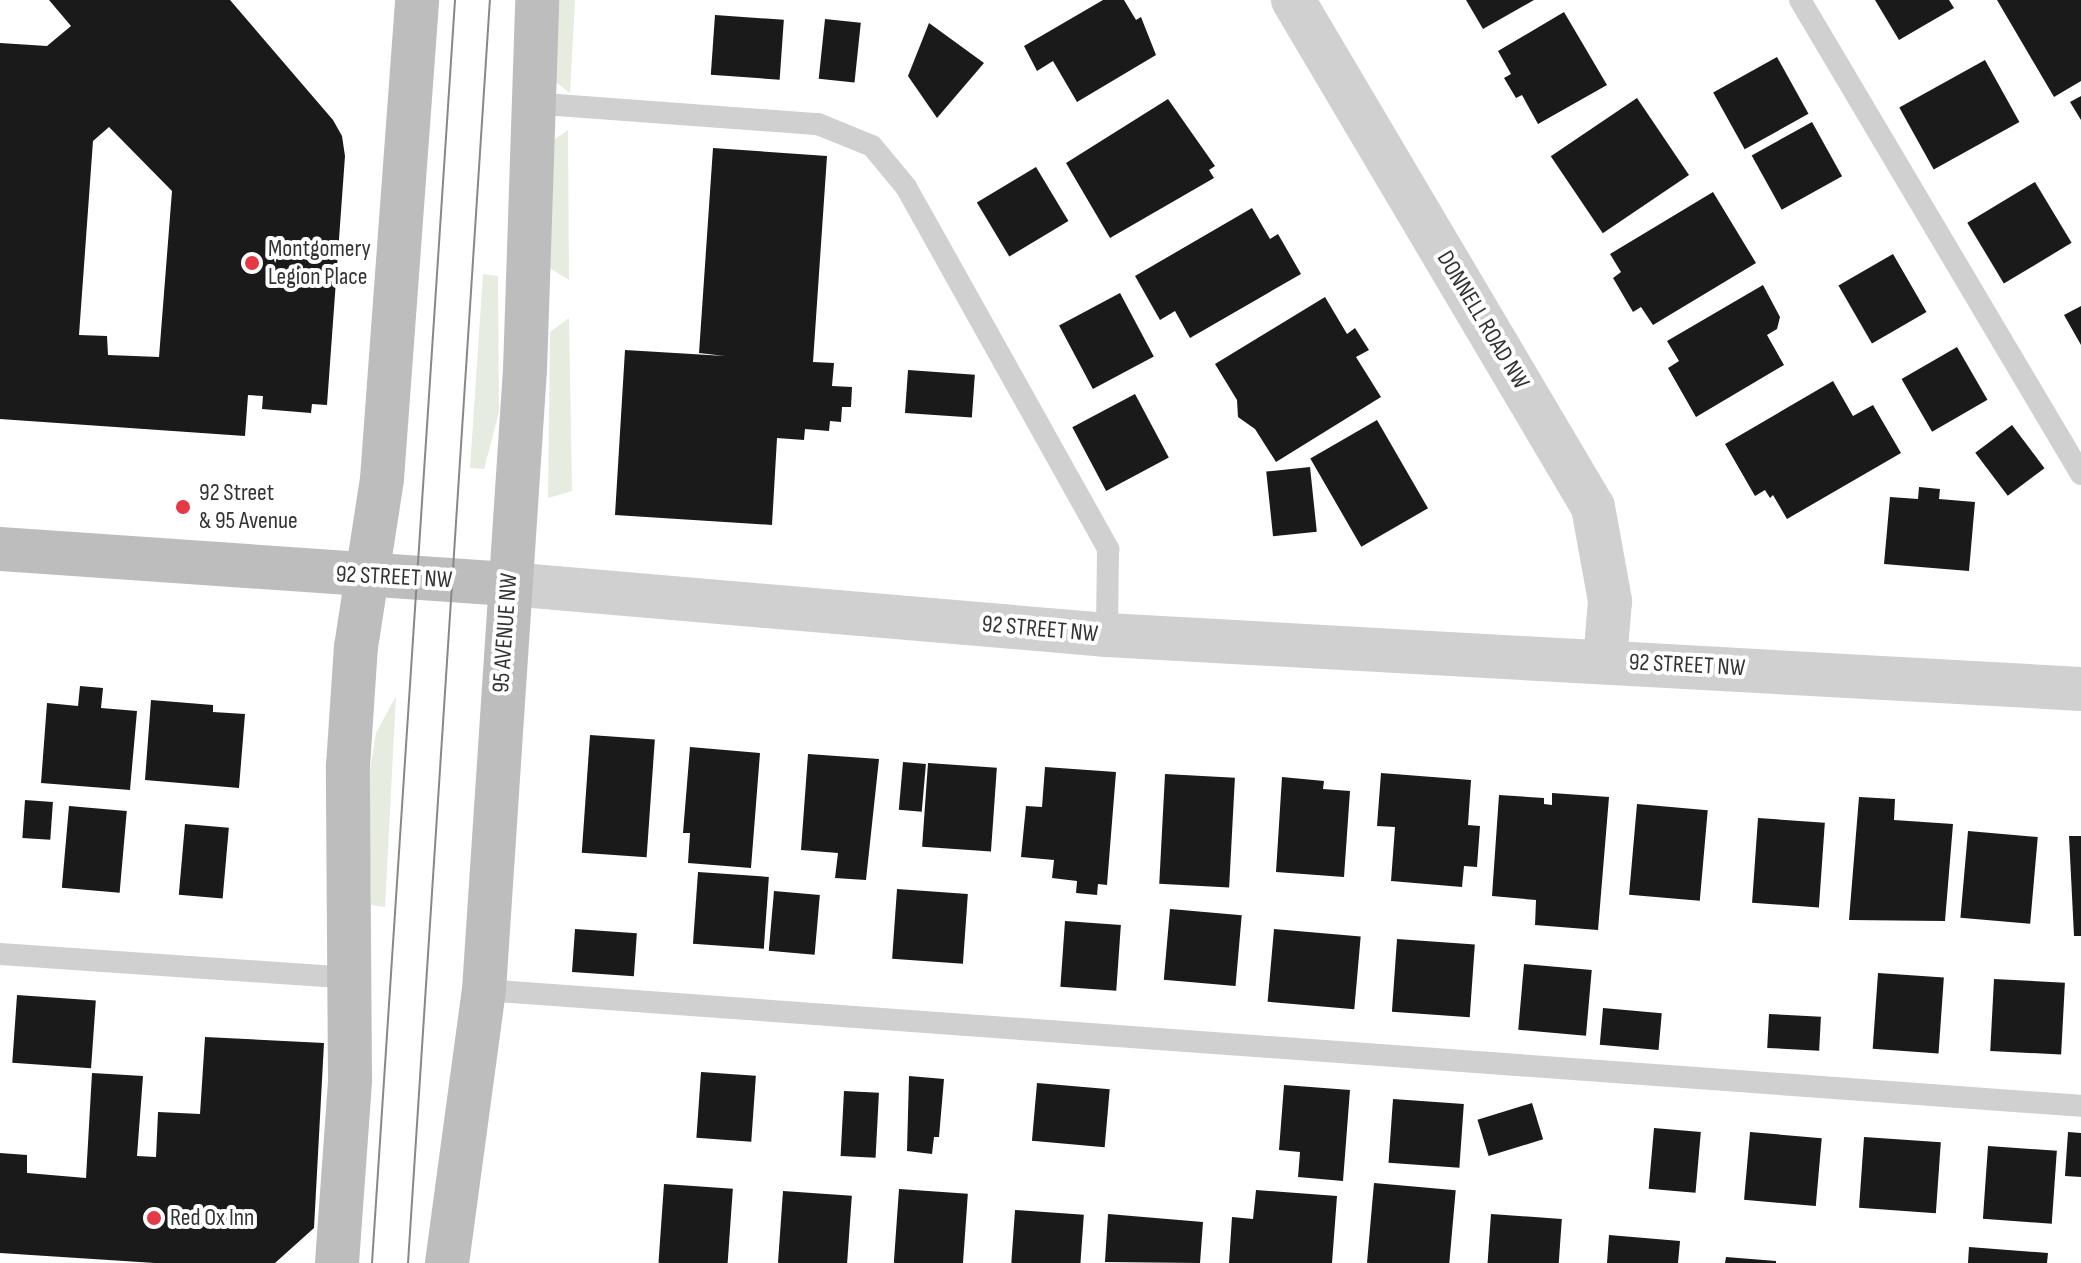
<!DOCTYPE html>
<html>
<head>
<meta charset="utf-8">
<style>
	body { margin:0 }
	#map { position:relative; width:2081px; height:1263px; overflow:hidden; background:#fff; font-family:"Sofia Sans Condensed",sans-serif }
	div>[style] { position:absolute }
	.green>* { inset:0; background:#e6ecdf }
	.building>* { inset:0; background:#1a1a1a; transform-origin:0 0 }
	.lane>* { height:22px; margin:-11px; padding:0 11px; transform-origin:11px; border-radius:11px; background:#d0d0d0 }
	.street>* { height:44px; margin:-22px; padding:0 22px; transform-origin:22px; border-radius:22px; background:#d0d0d0 }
	.secondary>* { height:44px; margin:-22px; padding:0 22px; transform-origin:22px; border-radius:22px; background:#bdbdbd }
	.tram>* { height:2px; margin:-1px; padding:0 1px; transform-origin:1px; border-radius:1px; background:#888 }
	.dots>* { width:22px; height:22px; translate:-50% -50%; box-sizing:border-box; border:4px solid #fff; border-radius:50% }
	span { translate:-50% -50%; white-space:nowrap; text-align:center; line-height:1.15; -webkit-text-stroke:8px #fff; paint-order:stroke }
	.poi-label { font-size:24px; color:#333 }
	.left { translate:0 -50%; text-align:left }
	.street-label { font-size:24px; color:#333 }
</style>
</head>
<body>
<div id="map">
	<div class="green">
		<div style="clip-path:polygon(549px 0,575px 0,570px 93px,545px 74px)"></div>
		<div style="clip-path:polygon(568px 130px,569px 280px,546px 266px,545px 146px)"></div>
		<div style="clip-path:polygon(483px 274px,498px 276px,499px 412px,484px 469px,470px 468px)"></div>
		<div style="clip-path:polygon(569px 318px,572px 491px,548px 498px,550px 332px)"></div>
		<div style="clip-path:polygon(396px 696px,385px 907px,371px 905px,368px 783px,376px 733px)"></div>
	</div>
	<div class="building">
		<div style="clip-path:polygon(evenodd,49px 0,230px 0,333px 120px,342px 136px,345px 156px,327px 405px,312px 404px,311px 413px,262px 409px,263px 396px,248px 395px,245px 436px,0 419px,0 43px,47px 46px,71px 26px,49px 0,109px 127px,172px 191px,159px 357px,108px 355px,107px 336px,79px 335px,93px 141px,109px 127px)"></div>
		<div style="clip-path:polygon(1103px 0,1124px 0,1136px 20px,1141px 17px,1156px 55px,1077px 102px,1053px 61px,1037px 71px,1024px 46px)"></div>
		<div style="clip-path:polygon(1466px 0,1534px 0,1483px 29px)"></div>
		<div style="clip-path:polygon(1875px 0,1949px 0,1954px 8px,1899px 40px)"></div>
		<div style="clip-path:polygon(1997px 0,2081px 0,2081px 81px,2054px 97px)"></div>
		<div style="clip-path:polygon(1564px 12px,1607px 85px,1538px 124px,1522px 95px,1516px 98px,1504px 78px,1511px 74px,1498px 51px)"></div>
		<div style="left:715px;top:15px;width:69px;height:60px;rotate:4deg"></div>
		<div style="left:825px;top:19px;width:36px;height:60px;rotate:6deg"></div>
		<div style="clip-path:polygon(929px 23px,984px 63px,937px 118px,908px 76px)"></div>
		<div style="left:1777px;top:57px;width:65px;height:73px;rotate:61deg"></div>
		<div style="left:1985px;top:60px;width:71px;height:98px;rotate:61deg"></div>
		<div style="clip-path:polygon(2081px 96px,2081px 120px,2070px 102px)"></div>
		<div style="left:1637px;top:98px;width:93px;height:104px;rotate:56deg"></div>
		<div style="clip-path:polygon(1168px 99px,1215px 166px,1209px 170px,1214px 178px,1110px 238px,1066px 163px)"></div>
		<div style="left:1812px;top:122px;width:62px;height:69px;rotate:61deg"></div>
		<div style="clip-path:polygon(713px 148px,827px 156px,813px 362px,834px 363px,832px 386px,852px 387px,851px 407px,842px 407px,841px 422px,830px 421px,829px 431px,805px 429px,804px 440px,777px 438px,772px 525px,615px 515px,625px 350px,725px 356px,699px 353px)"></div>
		<div style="left:1036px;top:167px;width:63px;height:69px;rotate:59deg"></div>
		<div style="left:2035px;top:182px;width:71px;height:79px;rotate:59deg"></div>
		<div style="clip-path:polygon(1713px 192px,1756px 263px,1653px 325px,1641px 307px,1633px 312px,1613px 278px,1621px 272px,1610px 254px)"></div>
		<div style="clip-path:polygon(1252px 208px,1270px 239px,1278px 234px,1301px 274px,1190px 338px,1175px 311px,1160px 320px,1135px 276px)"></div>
		<div style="left:1893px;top:254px;width:67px;height:63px;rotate:60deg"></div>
		<div style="clip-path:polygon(1763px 285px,1780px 317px,1777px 329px,1767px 335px,1784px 365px,1696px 417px,1668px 368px,1679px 361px,1667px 341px)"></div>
		<div style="left:1120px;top:293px;width:72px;height:69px;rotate:62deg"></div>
		<div style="clip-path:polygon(1325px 297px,1347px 334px,1355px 328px,1369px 350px,1356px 357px,1381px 397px,1276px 462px,1255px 429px,1238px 417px,1237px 400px,1215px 364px)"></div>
		<div style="clip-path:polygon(2081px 306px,2081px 345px,2064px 315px)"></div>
		<div style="left:1957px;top:347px;width:61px;height:64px;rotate:60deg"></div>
		<div style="left:908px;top:370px;width:67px;height:43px;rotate:4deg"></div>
		<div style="clip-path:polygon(1833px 381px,1853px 416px,1873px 405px,1901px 453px,1787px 519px,1773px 495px,1770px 498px,1765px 490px,1755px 496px,1725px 444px)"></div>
		<div style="left:1135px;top:394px;width:72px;height:71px;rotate:62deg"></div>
		<div style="left:1377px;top:420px;width:102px;height:77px;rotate:60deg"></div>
		<div style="left:2012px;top:425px;width:54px;height:46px;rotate:53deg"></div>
		<div style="left:1310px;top:467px;width:65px;height:44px;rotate:84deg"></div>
		<div style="clip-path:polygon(1919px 487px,1940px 489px,1939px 499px,1975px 502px,1969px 571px,1884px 564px,1890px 497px,1918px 499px)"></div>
		<div style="clip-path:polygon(80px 686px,103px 688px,101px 708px,137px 711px,130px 790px,41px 783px,47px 703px,78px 706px)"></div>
		<div style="clip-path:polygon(151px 700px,213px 705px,213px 712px,245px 714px,239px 788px,145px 780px)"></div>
		<div style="left:590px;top:735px;width:65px;height:118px;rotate:4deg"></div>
		<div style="clip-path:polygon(690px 747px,760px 753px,751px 868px,688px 863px,690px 833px,683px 833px)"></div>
		<div style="clip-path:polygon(808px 754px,879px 759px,866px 880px,835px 878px,838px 853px,801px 850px)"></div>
		<div style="left:903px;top:762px;width:23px;height:48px;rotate:5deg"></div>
		<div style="left:928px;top:763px;width:69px;height:84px;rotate:4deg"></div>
		<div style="clip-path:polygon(1045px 767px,1116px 772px,1107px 885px,1098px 884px,1097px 895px,1076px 893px,1077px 881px,1052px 878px,1054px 860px,1021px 857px,1026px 806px,1042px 807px)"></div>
		<div style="clip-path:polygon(1381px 773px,1471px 780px,1468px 825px,1480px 826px,1477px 867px,1464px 866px,1462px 887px,1391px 881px,1395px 827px,1377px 826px)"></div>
		<div style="left:1165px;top:774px;width:70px;height:110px;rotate:3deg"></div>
		<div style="clip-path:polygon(1282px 777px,1324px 781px,1323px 789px,1350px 791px,1344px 877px,1276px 872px)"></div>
		<div style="clip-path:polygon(1552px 793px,1609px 797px,1598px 930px,1535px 925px,1536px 900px,1492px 896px,1499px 795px,1544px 798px,1544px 804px,1552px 805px)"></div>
		<div style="clip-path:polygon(1859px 797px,1895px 799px,1894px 820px,1953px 824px,1945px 921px,1849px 920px)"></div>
		<div style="left:25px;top:800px;width:28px;height:38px;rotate:4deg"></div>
		<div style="left:1637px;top:804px;width:71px;height:91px;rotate:5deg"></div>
		<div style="left:69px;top:806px;width:58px;height:82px;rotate:5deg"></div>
		<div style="left:1758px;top:818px;width:67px;height:85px;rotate:4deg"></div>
		<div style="left:185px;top:824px;width:44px;height:71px;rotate:5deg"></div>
		<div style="left:1968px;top:831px;width:70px;height:87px;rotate:5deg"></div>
		<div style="clip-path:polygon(2069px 836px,2081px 836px,2081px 936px,2074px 936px)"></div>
		<div style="left:698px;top:872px;width:71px;height:72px;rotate:4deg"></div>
		<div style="left:897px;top:889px;width:71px;height:70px;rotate:4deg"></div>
		<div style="left:774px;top:891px;width:46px;height:60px;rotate:5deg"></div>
		<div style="left:1170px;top:909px;width:72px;height:71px;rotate:5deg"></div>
		<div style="left:1065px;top:921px;width:56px;height:66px;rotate:4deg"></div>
		<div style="left:575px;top:929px;width:62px;height:43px;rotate:4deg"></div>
		<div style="left:1274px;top:929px;width:87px;height:73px;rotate:5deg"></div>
		<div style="left:1397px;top:939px;width:78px;height:73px;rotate:4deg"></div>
		<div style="left:1524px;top:964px;width:68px;height:66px;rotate:5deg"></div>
		<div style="left:1878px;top:973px;width:66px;height:76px;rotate:4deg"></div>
		<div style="left:1994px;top:979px;width:71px;height:72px;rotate:3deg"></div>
		<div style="left:17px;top:995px;width:79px;height:68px;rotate:4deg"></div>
		<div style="left:1603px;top:1008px;width:59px;height:37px;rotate:5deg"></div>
		<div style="left:1769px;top:1014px;width:52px;height:34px;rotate:3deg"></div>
		<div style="clip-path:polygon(205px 1037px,324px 1043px,314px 1228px,275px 1263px,155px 1263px,0 1253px,0 1153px,27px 1155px,27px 1173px,86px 1178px,92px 1073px,143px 1076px,137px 1156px,156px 1157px,158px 1112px,200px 1114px)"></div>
		<div style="left:701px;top:1072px;width:55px;height:66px;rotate:4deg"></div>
		<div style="clip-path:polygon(909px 1076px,944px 1079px,939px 1137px,934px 1137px,932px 1154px,907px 1151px)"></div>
		<div style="left:1037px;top:1083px;width:73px;height:58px;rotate:5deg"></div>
		<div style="clip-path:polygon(1284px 1085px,1350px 1090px,1343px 1181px,1298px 1177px,1300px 1152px,1279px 1150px)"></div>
		<div style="left:844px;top:1091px;width:35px;height:65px;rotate:3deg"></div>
		<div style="left:1393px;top:1099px;width:71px;height:64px;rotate:4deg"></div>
		<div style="left:1532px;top:1103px;width:38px;height:57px;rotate:73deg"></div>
		<div style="left:1654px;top:1128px;width:47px;height:61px;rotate:5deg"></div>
		<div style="left:1750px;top:1132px;width:72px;height:68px;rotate:5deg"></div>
		<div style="clip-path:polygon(2068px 1132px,2081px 1133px,2081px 1177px,2065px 1176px)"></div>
		<div style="left:1864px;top:1137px;width:77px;height:71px;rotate:4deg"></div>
		<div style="left:1988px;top:1146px;width:69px;height:73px;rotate:4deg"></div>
		<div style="left:1374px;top:1183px;width:82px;height:80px;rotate:5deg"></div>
		<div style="left:664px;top:1184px;width:69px;height:79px;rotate:4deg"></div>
		<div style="left:899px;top:1189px;width:69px;height:74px;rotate:4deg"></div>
		<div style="clip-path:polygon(1256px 1190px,1337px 1196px,1332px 1263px,1229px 1263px,1232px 1217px,1253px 1219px)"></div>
		<div style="left:783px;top:1191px;width:69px;height:72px;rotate:4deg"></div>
		<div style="left:1015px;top:1210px;width:69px;height:53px;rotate:4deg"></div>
		<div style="clip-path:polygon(1108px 1214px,1203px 1222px,1200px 1263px,1105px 1262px)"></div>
		<div style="left:1491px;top:1214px;width:71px;height:49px;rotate:4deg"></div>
		<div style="clip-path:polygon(1609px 1235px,1680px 1241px,1678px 1263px,1607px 1263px)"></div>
		<div style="clip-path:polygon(1969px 1247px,2048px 1253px,2047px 1263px,1968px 1263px)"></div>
		<div style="clip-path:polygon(1726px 1257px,1776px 1261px,1776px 1263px,1725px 1263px)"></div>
	</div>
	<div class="lane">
		<div style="left:1800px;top:0;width:551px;rotate:59.34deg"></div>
		<div style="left:530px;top:103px;width:289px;rotate:4.2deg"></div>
		<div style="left:818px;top:124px;width:58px;rotate:22.2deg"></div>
		<div style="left:872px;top:146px;width:53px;rotate:50.3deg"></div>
		<div style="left:906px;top:187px;width:415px;rotate:60.8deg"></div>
		<div style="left:1108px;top:549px;width:86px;rotate:90.7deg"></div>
		<div style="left:0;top:954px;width:351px;rotate:3.9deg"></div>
		<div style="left:484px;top:990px;width:1601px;rotate:4.15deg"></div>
	</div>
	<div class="street">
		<div style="left:1293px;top:0;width:589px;rotate:59.39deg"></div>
		<div style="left:1593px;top:507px;width:96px;rotate:79.7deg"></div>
		<div style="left:1610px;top:601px;width:59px;rotate:94.8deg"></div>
		<div style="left:508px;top:584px;width:601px;rotate:4.87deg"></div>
		<div style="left:1107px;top:635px;width:975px;rotate:3.17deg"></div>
	</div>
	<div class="secondary">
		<div style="left:0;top:549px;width:509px;rotate:3.94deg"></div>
		<div style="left:337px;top:1263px;width:183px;rotate:-85.9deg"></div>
		<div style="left:350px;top:1080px;width:314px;rotate:-90.4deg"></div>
		<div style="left:348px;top:766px;width:119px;rotate:-86.2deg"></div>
		<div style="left:356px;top:647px;width:170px;rotate:-81.2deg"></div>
		<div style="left:382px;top:479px;width:480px;rotate:-85.8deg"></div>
		<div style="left:447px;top:1263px;width:275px;rotate:-82.3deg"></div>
		<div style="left:484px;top:990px;width:621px;rotate:-86.22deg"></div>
		<div style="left:525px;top:370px;width:370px;rotate:-88.1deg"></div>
	</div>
	<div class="tram">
		<div style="left:372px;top:1263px;width:1266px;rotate:-86.24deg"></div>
		<div style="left:408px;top:1263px;width:1266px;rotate:-86.29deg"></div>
	</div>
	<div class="dots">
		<div style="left:252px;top:263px;background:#e63946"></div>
		<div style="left:183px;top:507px;background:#e63946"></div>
		<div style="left:154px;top:1218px;background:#e63946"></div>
	</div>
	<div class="poi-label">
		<span class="left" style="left:268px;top:263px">Montgomery<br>Legion Place</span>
		<span class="left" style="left:199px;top:507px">92 Street<br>&amp; 95 Avenue</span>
		<span class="left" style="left:170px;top:1218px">Red Ox Inn</span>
	</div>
	<div class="street-label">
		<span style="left:1483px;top:320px;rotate:59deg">DONNELL ROAD NW</span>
		<span style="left:394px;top:577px;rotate:3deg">92 STREET NW</span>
		<span style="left:1040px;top:629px;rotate:5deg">92 STREET NW</span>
		<span style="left:505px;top:633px;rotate:-86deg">95 AVENUE NW</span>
		<span style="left:1687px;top:665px;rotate:3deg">92 STREET NW</span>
	</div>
</div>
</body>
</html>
